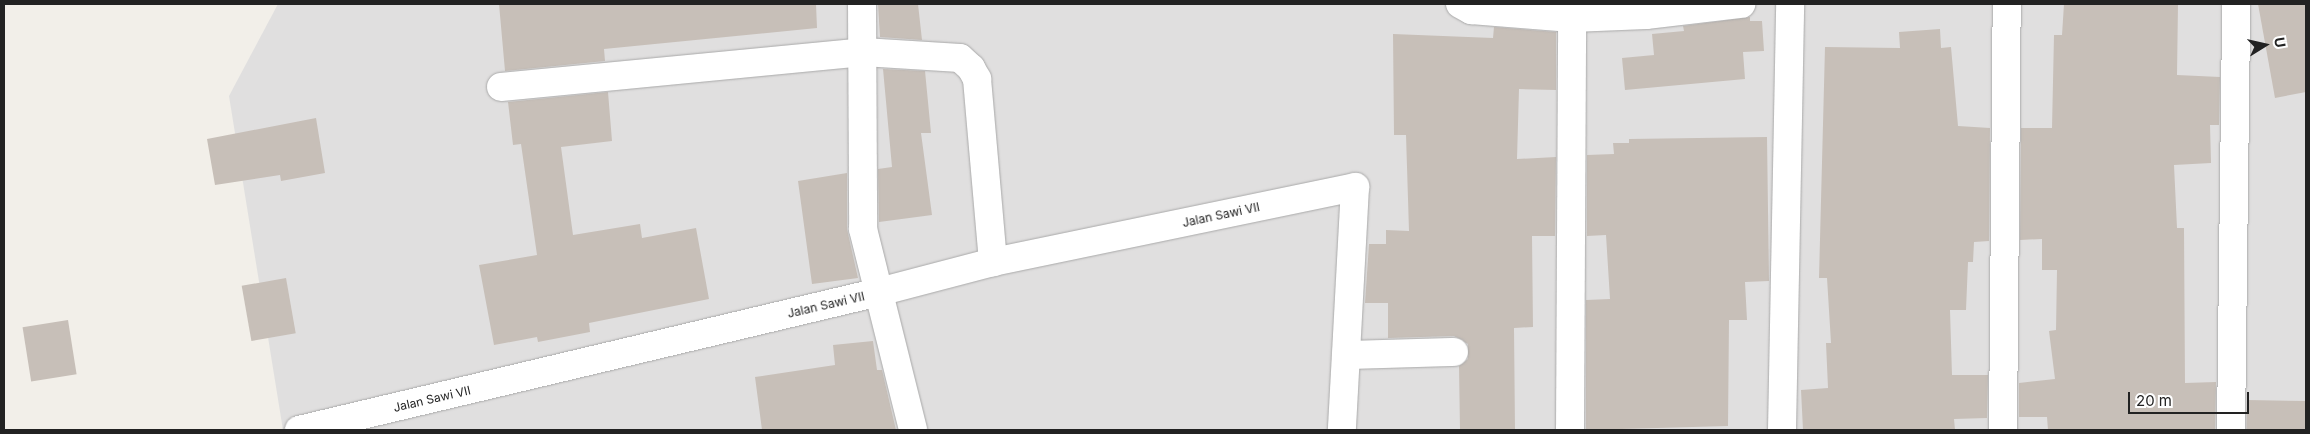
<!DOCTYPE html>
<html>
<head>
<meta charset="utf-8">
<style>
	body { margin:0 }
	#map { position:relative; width:2310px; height:434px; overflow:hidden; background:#f2efe9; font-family:Inter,sans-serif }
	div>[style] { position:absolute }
	.residential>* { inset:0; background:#e0dfdf }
	.building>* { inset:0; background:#c7bfb8; transform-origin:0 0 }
	.roads { filter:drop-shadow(0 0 1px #a9a9a9) drop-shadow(0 0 1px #a9a9a9) }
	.minor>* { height:28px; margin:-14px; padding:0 14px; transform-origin:14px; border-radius:14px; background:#fff }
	span { translate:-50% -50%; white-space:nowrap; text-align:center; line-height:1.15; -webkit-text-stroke:4.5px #fff; paint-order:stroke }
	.street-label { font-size:12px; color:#222 }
	.frame { position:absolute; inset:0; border:5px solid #222; pointer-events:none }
	.north { position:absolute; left:2240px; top:20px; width:50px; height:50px; -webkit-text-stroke:4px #fff; paint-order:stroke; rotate:80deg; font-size:14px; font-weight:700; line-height:20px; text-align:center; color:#222 }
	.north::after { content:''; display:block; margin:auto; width:18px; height:22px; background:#222; clip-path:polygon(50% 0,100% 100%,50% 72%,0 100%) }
	.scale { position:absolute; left:2128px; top:392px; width:121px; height:22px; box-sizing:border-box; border:2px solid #222; border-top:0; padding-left:6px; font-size:15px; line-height:18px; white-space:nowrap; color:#222; -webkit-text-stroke:4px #fff; paint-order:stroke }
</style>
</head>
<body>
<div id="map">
	<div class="residential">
		<div style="clip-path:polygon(278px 4px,2306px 4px,2306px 430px,283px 430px,229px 96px)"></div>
	</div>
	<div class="building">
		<div style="clip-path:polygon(499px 4px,816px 4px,817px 28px,604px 49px,605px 61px,505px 71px)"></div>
		<div style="clip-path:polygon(878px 4px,918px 4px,922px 40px,880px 37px)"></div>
		<div style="clip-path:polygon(2064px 4px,2178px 4px,2177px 75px,2220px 77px,2219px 125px,2210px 125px,2211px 163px,2174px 165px,2177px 228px,2184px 228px,2185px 383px,2216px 382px,2215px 430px,2048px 430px,2047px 417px,2019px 417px,2019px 383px,2055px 379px,2049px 331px,2056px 330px,2057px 270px,2042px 270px,2042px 239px,2020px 240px,2021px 128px,2052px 128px,2054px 35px,2062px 35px)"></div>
		<div style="clip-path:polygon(2258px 4px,2306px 4px,2306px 92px,2275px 98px)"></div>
		<div style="clip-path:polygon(1750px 17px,1750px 21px,1762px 21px,1764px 51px,1743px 52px,1745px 79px,1625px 90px,1622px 58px,1654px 55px,1652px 34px,1684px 31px,1683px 26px)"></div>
		<div style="clip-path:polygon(1494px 27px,1556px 32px,1556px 90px,1519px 89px,1517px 159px,1556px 157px,1555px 236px,1532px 236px,1533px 327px,1514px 328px,1515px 430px,1460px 430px,1459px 366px,1468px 359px,1468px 344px,1454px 336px,1388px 338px,1388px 303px,1365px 303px,1369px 244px,1386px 244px,1386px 230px,1409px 231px,1406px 135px,1394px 135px,1393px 34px,1493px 38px)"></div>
		<div style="clip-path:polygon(1940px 29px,1941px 48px,1951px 47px,1958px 126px,1990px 128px,1989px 241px,1974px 242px,1973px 262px,1968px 262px,1966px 310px,1950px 310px,1952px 375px,1988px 375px,1987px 418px,1954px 419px,1955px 430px,1803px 430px,1801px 390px,1828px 388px,1826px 343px,1831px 343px,1827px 278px,1819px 278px,1825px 47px,1900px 48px,1899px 32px)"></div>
		<div style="clip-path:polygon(883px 69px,925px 71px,931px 133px,921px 133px,932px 215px,879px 222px,878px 169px,892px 167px)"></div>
		<div style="clip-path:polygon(608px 92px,612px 141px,561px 147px,573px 235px,640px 224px,642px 238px,696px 228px,709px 299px,589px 323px,590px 332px,538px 342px,537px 337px,494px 345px,479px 265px,537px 255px,521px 144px,513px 145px,508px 102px)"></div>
		<div style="clip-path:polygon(316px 118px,325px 173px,281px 181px,280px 175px,215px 185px,207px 139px)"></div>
		<div style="clip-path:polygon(1767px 137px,1769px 281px,1745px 282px,1747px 320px,1729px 320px,1728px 426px,1586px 430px,1586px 300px,1610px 299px,1606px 235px,1587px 236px,1587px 155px,1614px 154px,1613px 143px,1629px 143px,1629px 139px)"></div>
		<div style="clip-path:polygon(847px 173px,847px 229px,858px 278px,812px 284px,798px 181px)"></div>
		<div style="left:286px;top:278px;width:56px;height:45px;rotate:80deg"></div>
		<div style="left:68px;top:320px;width:55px;height:46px;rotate:81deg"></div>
		<div style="clip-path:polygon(873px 341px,877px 370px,882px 370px,896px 430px,762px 430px,755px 377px,835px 365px,833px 345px)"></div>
		<div style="left:2247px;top:400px;width:59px;height:30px;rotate:1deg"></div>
	</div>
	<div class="roads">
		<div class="minor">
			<div style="left:862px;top:4px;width:225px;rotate:89.7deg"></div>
			<div style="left:863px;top:229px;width:207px;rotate:76deg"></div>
			<div style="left:1460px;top:4px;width:13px;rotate:29deg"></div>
			<div style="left:1471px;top:10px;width:101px;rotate:4.5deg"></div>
			<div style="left:1572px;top:18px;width:74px;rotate:-2.3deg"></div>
			<div style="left:1646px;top:15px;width:96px;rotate:-6.6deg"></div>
			<div style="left:501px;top:87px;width:364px;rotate:-5.5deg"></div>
			<div style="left:863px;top:52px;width:97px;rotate:3.5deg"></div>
			<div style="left:960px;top:58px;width:15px;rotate:42deg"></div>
			<div style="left:971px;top:68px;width:13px;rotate:61deg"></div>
			<div style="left:977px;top:79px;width:184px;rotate:85deg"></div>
			<div style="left:1346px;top:355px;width:108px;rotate:-1.6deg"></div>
			<div style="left:299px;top:430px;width:596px;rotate:-13.38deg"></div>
			<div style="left:879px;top:292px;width:118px;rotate:-14.7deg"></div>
			<div style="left:993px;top:262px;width:370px;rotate:-11.7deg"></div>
			<div style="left:1355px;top:187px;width:243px;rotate:93.1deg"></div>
			<div style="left:1570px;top:430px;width:412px;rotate:-89.7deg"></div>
			<div style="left:1782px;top:430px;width:426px;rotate:-88.9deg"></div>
			<div style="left:2003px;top:430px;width:426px;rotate:-89.5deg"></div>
			<div style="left:2231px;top:430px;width:426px;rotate:-89.3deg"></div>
		</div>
	</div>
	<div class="street-label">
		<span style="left:1221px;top:215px;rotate:-12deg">Jalan Sawi VII</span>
		<span style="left:826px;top:305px;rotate:-13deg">Jalan Sawi VII</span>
		<span style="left:432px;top:399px;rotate:-13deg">Jalan Sawi VII</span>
	</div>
	<div class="frame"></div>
	<div class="north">U</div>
	<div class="scale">20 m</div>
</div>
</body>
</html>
